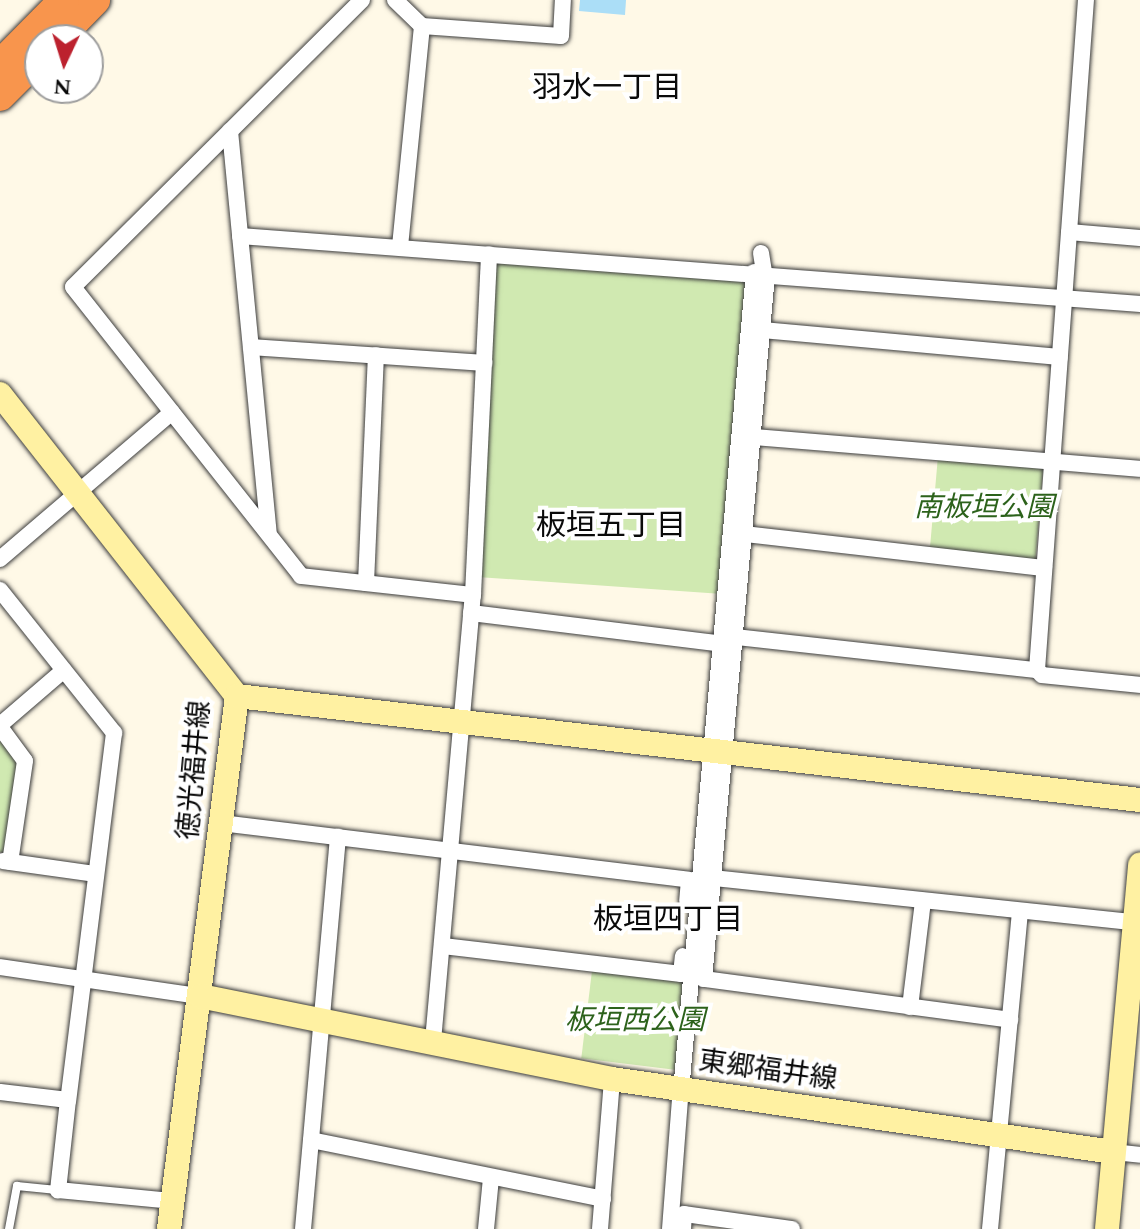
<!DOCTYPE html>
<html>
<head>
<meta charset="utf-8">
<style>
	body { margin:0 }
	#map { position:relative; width:1140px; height:1229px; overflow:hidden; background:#fff9e7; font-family:Spectral,"Noto Sans JP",serif }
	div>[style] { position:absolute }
	.green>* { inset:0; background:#d0e9b1; transform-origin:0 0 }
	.water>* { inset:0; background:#abdef7 }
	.roads { filter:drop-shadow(0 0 2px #3d3d3d) drop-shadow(0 0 2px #3d3d3d) }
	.lane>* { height:8px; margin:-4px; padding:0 4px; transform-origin:4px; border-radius:4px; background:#fff }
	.street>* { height:16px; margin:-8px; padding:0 8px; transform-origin:8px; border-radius:8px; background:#fff }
	.secondary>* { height:24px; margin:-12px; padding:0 12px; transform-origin:12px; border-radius:12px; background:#fff1a2 }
	.highway>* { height:30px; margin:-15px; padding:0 15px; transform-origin:15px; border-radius:15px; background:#f8954d }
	span { translate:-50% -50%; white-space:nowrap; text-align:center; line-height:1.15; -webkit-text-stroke:8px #fff; paint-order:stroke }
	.park-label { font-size:28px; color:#2c621b; font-style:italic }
	.street-label { font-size:28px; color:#0a0a0a }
	.neighbourhood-label { font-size:30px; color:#0a0a0a }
	.north { position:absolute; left:24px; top:24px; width:80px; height:80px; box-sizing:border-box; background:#fff; border:2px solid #9d9d9d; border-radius:50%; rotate:184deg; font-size:22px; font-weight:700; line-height:32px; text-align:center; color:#0a0a0a }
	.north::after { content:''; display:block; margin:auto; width:28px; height:36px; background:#bc212e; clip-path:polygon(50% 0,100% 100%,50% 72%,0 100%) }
</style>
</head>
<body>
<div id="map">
	<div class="green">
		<div style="left:489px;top:254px;width:260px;height:323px;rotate:4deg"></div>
		<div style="left:938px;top:456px;width:106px;height:94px;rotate:5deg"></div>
		<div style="clip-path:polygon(0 737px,19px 761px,6px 853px,0 852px)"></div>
		<div style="left:592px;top:971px;width:96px;height:88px;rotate:7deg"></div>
	</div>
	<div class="water">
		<div style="clip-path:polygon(580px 0,626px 0,625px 15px,579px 11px)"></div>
	</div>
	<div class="roads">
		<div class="lane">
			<div style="left:9px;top:1229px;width:44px;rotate:-79.5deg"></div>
			<div style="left:17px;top:1186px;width:40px;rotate:5.7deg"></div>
		</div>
		<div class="street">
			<div style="left:362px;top:0;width:407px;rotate:135.2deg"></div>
			<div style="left:73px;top:287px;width:368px;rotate:51.7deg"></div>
			<div style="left:301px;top:576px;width:173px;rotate:6.3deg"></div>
			<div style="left:395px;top:0;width:37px;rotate:44deg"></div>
			<div style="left:422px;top:26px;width:222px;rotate:95.7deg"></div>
			<div style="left:422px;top:26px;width:139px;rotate:4.1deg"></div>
			<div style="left:561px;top:36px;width:36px;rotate:-87deg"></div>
			<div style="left:230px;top:131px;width:404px;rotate:84.5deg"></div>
			<div style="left:1069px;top:232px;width:71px;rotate:4.8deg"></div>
			<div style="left:240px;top:236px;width:903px;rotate:4.32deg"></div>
			<div style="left:761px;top:253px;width:33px;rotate:81deg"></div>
			<div style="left:766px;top:286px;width:696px;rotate:95.11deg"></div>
			<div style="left:704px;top:979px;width:309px;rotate:7.6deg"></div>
			<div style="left:762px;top:330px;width:299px;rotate:5.2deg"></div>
			<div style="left:251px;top:347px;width:234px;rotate:3.9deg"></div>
			<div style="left:753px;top:437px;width:388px;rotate:4.7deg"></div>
			<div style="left:745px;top:534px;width:301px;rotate:6.5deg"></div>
			<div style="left:0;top:559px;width:226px;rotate:-40.5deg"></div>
			<div style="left:366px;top:583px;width:228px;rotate:-87.5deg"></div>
			<div style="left:0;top:590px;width:183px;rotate:51.4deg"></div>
			<div style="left:114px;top:733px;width:370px;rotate:97.1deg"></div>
			<div style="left:68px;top:1100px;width:68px;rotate:-173.3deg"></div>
			<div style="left:471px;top:613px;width:253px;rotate:7deg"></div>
			<div style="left:736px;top:637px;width:303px;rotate:6.3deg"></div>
			<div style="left:1037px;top:670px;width:672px;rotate:-85.82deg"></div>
			<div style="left:1037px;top:670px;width:7px;rotate:45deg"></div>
			<div style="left:1042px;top:675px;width:99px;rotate:5.8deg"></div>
			<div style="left:0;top:725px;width:84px;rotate:-40.7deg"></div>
			<div style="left:0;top:727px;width:42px;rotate:53.7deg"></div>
			<div style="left:25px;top:761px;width:102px;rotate:98.4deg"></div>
			<div style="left:221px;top:823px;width:471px;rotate:6.9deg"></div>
			<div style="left:689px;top:880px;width:21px;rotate:95deg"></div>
			<div style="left:3px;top:861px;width:94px;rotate:8deg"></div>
			<div style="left:713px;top:878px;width:429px;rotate:6deg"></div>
			<div style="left:443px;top:946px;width:240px;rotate:6.7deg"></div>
			<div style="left:681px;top:974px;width:18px;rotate:-84deg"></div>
			<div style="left:0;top:967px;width:202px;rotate:8.3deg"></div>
			<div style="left:910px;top:1007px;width:107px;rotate:-83deg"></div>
			<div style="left:433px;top:1041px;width:448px;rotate:-84.9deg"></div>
			<div style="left:473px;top:595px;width:341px;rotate:-87.3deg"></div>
			<div style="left:682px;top:1080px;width:811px;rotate:-84.91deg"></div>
			<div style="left:68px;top:1100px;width:91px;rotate:96.3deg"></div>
			<div style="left:58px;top:1190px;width:116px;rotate:5.5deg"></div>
			<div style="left:311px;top:1140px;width:298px;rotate:11.4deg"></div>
			<div style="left:1113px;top:1152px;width:27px;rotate:6deg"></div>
			<div style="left:303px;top:1229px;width:394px;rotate:-84.9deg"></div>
			<div style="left:486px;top:1229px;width:51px;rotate:-84.4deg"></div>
			<div style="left:600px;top:1229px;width:150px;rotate:-85.4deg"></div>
			<div style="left:670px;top:1229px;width:130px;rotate:-85.6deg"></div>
			<div style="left:683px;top:1229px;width:15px;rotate:-86deg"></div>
			<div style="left:684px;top:1214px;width:109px;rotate:7.9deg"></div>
			<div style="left:990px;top:1229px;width:318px;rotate:-84.6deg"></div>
		</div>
		<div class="secondary">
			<div style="left:0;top:394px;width:384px;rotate:51.9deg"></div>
			<div style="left:237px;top:696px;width:537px;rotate:97.27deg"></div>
			<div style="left:237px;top:696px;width:909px;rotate:6.57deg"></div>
			<div style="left:200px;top:996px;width:420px;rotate:11.4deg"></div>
			<div style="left:612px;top:1079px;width:506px;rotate:8.29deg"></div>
			<div style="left:1107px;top:1229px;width:366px;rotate:-84.8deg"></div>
		</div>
		<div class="highway">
			<div style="left:56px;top:40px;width:56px;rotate:-45.7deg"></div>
			<div style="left:0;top:65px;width:91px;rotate:-45.4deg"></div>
			<div style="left:0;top:96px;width:57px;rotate:-45deg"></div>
		</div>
	</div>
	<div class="park-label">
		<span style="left:984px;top:508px">南板垣公園</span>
		<span style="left:635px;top:1021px">板垣西公園</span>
	</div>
	<div class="street-label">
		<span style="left:195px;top:770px;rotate:-85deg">徳光福井線</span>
		<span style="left:768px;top:1071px;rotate:8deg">東郷福井線</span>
	</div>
	<div class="neighbourhood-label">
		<span style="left:607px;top:88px">羽水一丁目</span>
		<span style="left:611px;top:526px">板垣五丁目</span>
		<span style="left:668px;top:920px">板垣四丁目</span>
	</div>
	<div class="north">N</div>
</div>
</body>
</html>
